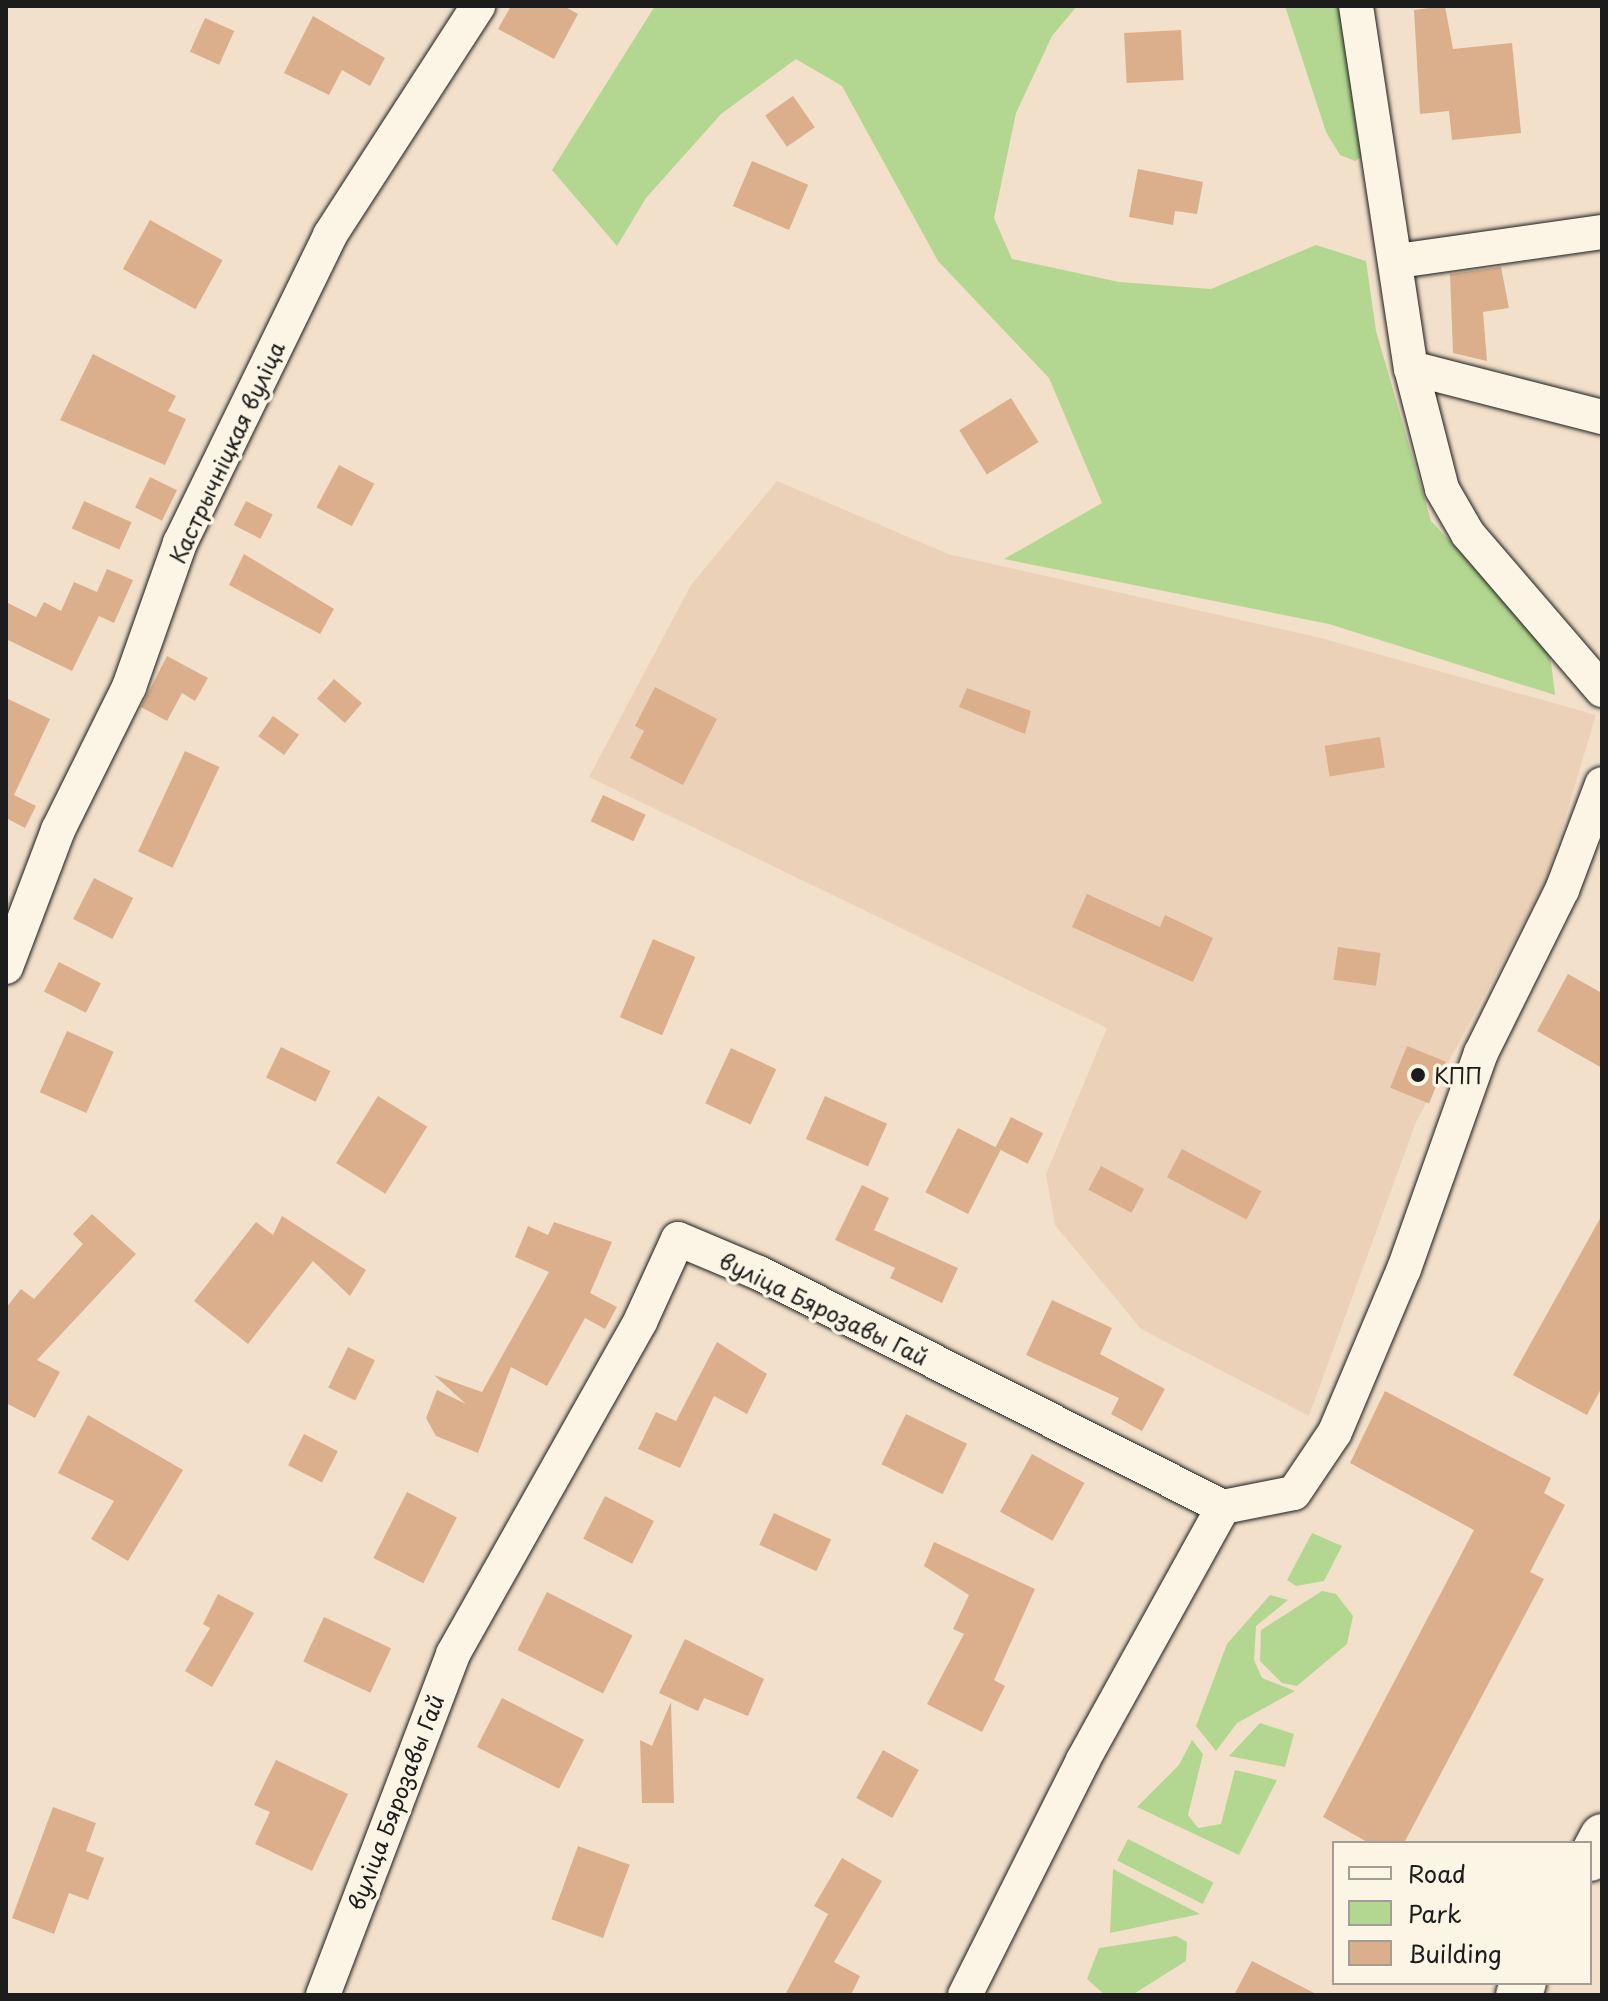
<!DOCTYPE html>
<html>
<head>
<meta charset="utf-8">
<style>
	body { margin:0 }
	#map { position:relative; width:1608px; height:2001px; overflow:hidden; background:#f2e0ca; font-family:"Playpen Sans",sans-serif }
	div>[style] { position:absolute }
	.built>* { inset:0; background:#ebd1b7 }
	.green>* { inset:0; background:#b3d791; transform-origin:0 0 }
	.building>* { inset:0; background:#dbaf8c; transform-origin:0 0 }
	.roads { filter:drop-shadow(0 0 2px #1c1c1c) drop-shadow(0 0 2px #1c1c1c) }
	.minor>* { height:34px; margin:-17px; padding:0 17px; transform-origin:17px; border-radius:17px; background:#fcf5e5 }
	.secondary>* { height:44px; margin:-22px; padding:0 22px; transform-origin:22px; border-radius:22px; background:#fcf5e5 }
	.dots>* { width:22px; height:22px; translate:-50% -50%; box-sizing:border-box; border:4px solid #fcf5e5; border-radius:50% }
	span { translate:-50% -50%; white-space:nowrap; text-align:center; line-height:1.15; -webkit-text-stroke:7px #fcf5e5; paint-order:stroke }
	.street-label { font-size:22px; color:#1c1c1c }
	.poi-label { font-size:22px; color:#1c1c1c }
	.left { translate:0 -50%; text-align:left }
	.frame { position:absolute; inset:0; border:8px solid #1c1c1c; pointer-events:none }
	.legend { position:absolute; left:1332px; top:1841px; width:260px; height:144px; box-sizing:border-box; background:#fcf5e5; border:2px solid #a29e95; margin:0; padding:10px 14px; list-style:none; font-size:24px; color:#1c1c1c }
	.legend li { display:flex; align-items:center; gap:16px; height:40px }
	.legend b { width:40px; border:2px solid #a29e95 }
</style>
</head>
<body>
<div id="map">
	<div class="built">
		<div style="clip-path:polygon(777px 481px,948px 554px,1317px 637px,1596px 715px,1546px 881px,1416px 1122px,1309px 1416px,1141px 1329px,1055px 1225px,1046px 1174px,1107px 1028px,589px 777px,691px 585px)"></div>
	</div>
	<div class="green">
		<div style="clip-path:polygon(655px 6px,1077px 6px,1052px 36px,1016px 113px,994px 218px,1012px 259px,1119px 282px,1211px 289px,1316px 245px,1366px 261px,1376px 331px,1431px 521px,1549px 646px,1555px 695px,1329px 624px,1004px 559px,1102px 503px,1049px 378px,938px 261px,842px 86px,796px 59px,721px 114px,646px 198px,617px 246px,552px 170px)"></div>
		<div style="clip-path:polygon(1285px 6px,1342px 6px,1363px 156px,1355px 161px,1340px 155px,1326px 132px)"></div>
		<div style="clip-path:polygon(1312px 1533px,1342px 1546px,1324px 1581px,1296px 1586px,1287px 1580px)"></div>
		<div style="clip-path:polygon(1322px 1591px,1336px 1594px,1353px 1616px,1347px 1644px,1297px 1686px,1282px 1683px,1260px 1661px,1261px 1630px)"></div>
		<div style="clip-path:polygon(1270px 1595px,1288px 1600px,1256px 1626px,1254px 1660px,1262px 1678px,1295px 1691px,1237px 1723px,1216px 1751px,1196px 1726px,1227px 1644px)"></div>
		<div style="clip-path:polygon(1260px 1723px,1294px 1734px,1285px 1767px,1229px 1756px)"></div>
		<div style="clip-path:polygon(1192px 1740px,1203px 1754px,1188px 1815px,1198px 1828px,1221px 1824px,1235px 1770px,1277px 1780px,1239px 1855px,1137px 1807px,1179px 1765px)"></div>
		<div style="left:1128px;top:1839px;width:96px;height:24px;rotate:27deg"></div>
		<div style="clip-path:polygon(1113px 1869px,1200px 1914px,1110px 1933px)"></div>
		<div style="clip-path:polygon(1176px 1936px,1187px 1942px,1186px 1961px,1132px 1995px,1105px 1995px,1087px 1979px,1099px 1948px)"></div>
	</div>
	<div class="building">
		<div style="clip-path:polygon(511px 6px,564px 6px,578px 14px,554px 59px,498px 29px)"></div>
		<div style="clip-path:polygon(1445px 6px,1453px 49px,1512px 43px,1521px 133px,1452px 140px,1449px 111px,1420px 114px,1414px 10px)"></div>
		<div style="clip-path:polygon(313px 16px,385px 58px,370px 86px,342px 70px,329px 95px,284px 73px)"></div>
		<div style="left:205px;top:18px;width:32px;height:37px;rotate:24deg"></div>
		<div style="left:1181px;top:30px;width:50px;height:57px;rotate:87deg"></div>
		<div style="left:793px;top:96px;width:38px;height:34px;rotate:55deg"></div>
		<div style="left:752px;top:161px;width:61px;height:49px;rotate:23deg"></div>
		<div style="clip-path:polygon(1138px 169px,1203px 182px,1197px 214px,1175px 211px,1173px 225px,1129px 217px)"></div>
		<div style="left:150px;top:220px;width:83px;height:56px;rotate:29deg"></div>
		<div style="clip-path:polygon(1501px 267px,1509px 308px,1483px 312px,1487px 361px,1453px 353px,1450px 274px)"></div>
		<div style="clip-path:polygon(93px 354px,176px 396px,168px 411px,186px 419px,165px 465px,60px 420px)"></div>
		<div style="left:1011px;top:398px;width:52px;height:61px;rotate:58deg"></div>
		<div style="left:339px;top:465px;width:40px;height:48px;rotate:28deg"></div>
		<div style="left:150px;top:477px;width:30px;height:34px;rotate:26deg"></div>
		<div style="left:84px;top:501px;width:52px;height:30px;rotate:24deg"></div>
		<div style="left:246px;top:501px;width:30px;height:27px;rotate:27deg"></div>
		<div style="clip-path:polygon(244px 554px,334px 609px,320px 634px,229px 585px)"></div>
		<div style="clip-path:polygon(107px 569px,133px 580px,114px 623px,99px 616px,72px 671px,6px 639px,6px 602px,36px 617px,44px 602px,61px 611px,74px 582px,97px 592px)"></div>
		<div style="clip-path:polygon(167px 656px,208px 678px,195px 701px,182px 693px,167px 721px,141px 707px)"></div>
		<div style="left:334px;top:679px;width:37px;height:26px;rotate:41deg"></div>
		<div style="clip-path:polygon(655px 687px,717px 719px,683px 785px,630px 758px,644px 731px,635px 726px)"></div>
		<div style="clip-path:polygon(967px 688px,1031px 711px,1025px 734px,959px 707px)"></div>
		<div style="clip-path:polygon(6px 698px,50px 719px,14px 795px,36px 806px,25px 828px,6px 818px)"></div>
		<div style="left:273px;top:716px;width:32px;height:25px;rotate:36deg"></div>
		<div style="left:1380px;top:737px;width:31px;height:56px;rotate:81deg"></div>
		<div style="left:185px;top:751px;width:38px;height:111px;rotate:25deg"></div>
		<div style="left:603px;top:795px;width:47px;height:29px;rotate:25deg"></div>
		<div style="left:94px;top:878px;width:44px;height:46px;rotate:27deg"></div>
		<div style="clip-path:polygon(1087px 894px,1160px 927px,1165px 915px,1213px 938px,1193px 982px,1072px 927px)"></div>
		<div style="left:653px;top:939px;width:46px;height:85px;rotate:23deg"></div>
		<div style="left:1338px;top:947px;width:43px;height:33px;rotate:8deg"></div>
		<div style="left:59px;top:962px;width:47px;height:33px;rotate:27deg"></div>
		<div style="clip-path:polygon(1568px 974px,1602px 993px,1602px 1068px,1537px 1031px)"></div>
		<div style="left:67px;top:1031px;width:51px;height:67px;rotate:24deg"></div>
		<div style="left:1407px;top:1046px;width:42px;height:45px;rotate:22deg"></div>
		<div style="left:281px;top:1047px;width:55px;height:34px;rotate:26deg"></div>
		<div style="left:731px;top:1048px;width:50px;height:61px;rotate:25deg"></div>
		<div style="left:378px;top:1096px;width:58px;height:79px;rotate:32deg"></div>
		<div style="left:825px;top:1096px;width:68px;height:47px;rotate:24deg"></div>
		<div style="left:1011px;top:1117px;width:36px;height:34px;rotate:27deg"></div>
		<div style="left:958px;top:1128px;width:48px;height:72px;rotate:27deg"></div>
		<div style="left:1182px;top:1149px;width:90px;height:32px;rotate:28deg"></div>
		<div style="left:1101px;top:1166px;width:49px;height:27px;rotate:28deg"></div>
		<div style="clip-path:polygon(862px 1185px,889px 1198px,874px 1230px,958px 1268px,942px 1303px,890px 1278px,895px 1268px,835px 1240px)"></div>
		<div style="clip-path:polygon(92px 1214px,136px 1254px,37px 1360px,60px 1372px,35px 1418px,6px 1403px,6px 1308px,21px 1289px,34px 1299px,83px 1244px,73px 1234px)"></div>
		<div style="clip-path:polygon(1602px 1215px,1602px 1387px,1587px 1415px,1513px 1375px)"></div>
		<div style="clip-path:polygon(282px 1216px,366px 1270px,350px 1296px,313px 1261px,248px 1344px,194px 1301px,256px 1222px,273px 1235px)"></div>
		<div style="clip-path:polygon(554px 1222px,612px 1242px,590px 1293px,617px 1307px,605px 1329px,585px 1318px,547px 1386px,511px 1367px,478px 1453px,436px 1436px,426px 1418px,437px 1390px,466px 1404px,434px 1375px,482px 1392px,549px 1272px,515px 1257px,528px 1226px,548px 1235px)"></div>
		<div style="clip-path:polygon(1052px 1300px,1112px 1328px,1100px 1354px,1165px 1389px,1142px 1431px,1111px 1414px,1119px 1398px,1026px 1355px)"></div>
		<div style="clip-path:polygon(717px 1342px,767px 1374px,747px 1414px,714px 1396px,680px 1468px,638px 1449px,656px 1412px,676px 1421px)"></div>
		<div style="left:348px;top:1347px;width:30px;height:45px;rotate:26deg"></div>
		<div style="clip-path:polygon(1385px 1391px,1551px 1478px,1544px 1493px,1565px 1505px,1530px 1572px,1544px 1579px,1404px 1843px,1369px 1843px,1323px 1817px,1474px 1530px,1350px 1463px)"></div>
		<div style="left:906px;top:1414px;width:68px;height:56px;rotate:26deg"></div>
		<div style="clip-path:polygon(88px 1415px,183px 1470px,128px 1561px,91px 1539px,114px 1501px,58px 1473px)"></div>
		<div style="left:304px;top:1434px;width:38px;height:35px;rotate:27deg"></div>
		<div style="left:1032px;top:1454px;width:60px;height:66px;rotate:29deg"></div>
		<div style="left:407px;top:1492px;width:56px;height:74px;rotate:27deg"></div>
		<div style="left:605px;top:1496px;width:55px;height:48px;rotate:27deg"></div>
		<div style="left:774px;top:1513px;width:63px;height:35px;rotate:25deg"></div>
		<div style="clip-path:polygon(934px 1542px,1035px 1589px,994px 1680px,1005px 1686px,982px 1732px,927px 1704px,964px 1634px,953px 1629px,969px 1595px,924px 1566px)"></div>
		<div style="left:547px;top:1592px;width:96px;height:65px;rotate:27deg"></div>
		<div style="clip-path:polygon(218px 1594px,254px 1613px,212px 1687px,185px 1671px,210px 1628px,203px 1624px)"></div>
		<div style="left:324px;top:1617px;width:74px;height:49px;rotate:25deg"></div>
		<div style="clip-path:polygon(685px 1639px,764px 1679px,748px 1716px,704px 1698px,698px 1711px,659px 1693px)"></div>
		<div style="left:502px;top:1698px;width:92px;height:55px;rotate:27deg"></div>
		<div style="clip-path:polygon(671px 1702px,674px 1803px,642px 1803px,640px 1740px,652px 1746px)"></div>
		<div style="left:883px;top:1750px;width:41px;height:55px;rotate:29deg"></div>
		<div style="clip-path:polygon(276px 1760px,348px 1794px,312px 1871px,255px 1844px,270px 1812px,254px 1805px)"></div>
		<div style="clip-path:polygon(53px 1807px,96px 1823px,86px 1851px,104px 1858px,88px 1900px,69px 1893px,54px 1934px,12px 1918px)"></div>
		<div style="left:578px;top:1846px;width:55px;height:78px;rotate:20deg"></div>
		<div style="clip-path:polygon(842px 1858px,882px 1881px,834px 1962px,860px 1976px,851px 1995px,785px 1995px,828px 1914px,814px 1906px)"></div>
		<div style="clip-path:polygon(1252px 1961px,1318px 1995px,1234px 1995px)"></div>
	</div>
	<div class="roads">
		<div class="minor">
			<div style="left:1356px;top:6px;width:366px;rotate:81.4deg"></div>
			<div style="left:1411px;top:368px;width:125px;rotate:75.6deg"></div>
			<div style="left:1442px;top:489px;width:52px;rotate:60deg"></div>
			<div style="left:1468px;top:534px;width:206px;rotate:49.3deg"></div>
			<div style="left:1398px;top:261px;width:206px;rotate:-8.1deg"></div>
			<div style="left:1411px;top:368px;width:197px;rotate:14.4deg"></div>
			<div style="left:6px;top:967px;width:147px;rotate:-69.2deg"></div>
			<div style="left:58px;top:830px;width:160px;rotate:-63.6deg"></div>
			<div style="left:129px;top:687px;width:153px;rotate:-70.5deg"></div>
			<div style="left:180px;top:543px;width:343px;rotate:-64deg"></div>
			<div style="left:330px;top:235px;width:273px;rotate:-57.1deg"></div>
			<div style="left:1223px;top:1507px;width:72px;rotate:-11.2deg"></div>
			<div style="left:1294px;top:1493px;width:73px;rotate:-56.1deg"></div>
			<div style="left:1335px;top:1432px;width:177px;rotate:-67.1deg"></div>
			<div style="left:1404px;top:1269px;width:229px;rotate:-70.4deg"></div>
			<div style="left:1481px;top:1053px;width:182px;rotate:-63.6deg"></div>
			<div style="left:1562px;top:890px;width:113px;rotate:-69.3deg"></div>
			<div style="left:323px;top:1995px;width:365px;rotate:-69.1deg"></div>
			<div style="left:453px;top:1654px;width:381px;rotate:-60.6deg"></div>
			<div style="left:640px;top:1322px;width:91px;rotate:-65.4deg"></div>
			<div style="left:678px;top:1239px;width:88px;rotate:22.8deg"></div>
			<div style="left:759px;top:1273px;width:520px;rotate:26.76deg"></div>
			<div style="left:965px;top:1995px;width:263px;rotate:-63.3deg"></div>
			<div style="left:1083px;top:1760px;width:289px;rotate:-61deg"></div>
		</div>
		<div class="secondary">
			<div style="left:1590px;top:1859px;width:26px;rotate:-62deg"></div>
			<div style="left:1518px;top:1995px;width:13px;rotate:-63deg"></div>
		</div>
	</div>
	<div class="dots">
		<div style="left:1418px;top:1075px;background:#1c1c1c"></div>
	</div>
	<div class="street-label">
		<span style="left:226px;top:452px;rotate:-65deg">Кастрычніцкая вуліца</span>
		<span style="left:824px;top:1308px;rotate:26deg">вуліца Бярозавы Гай</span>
		<span style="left:395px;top:1802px;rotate:-69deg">вуліца Бярозавы Гай</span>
	</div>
	<div class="poi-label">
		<span class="left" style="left:1434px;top:1075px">КПП</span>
	</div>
	<div class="frame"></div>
	<ul class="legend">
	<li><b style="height:10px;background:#fcf5e5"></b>Road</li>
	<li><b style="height:22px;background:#b3d791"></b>Park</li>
	<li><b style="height:22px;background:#dbaf8c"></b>Building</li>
	</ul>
</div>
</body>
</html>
